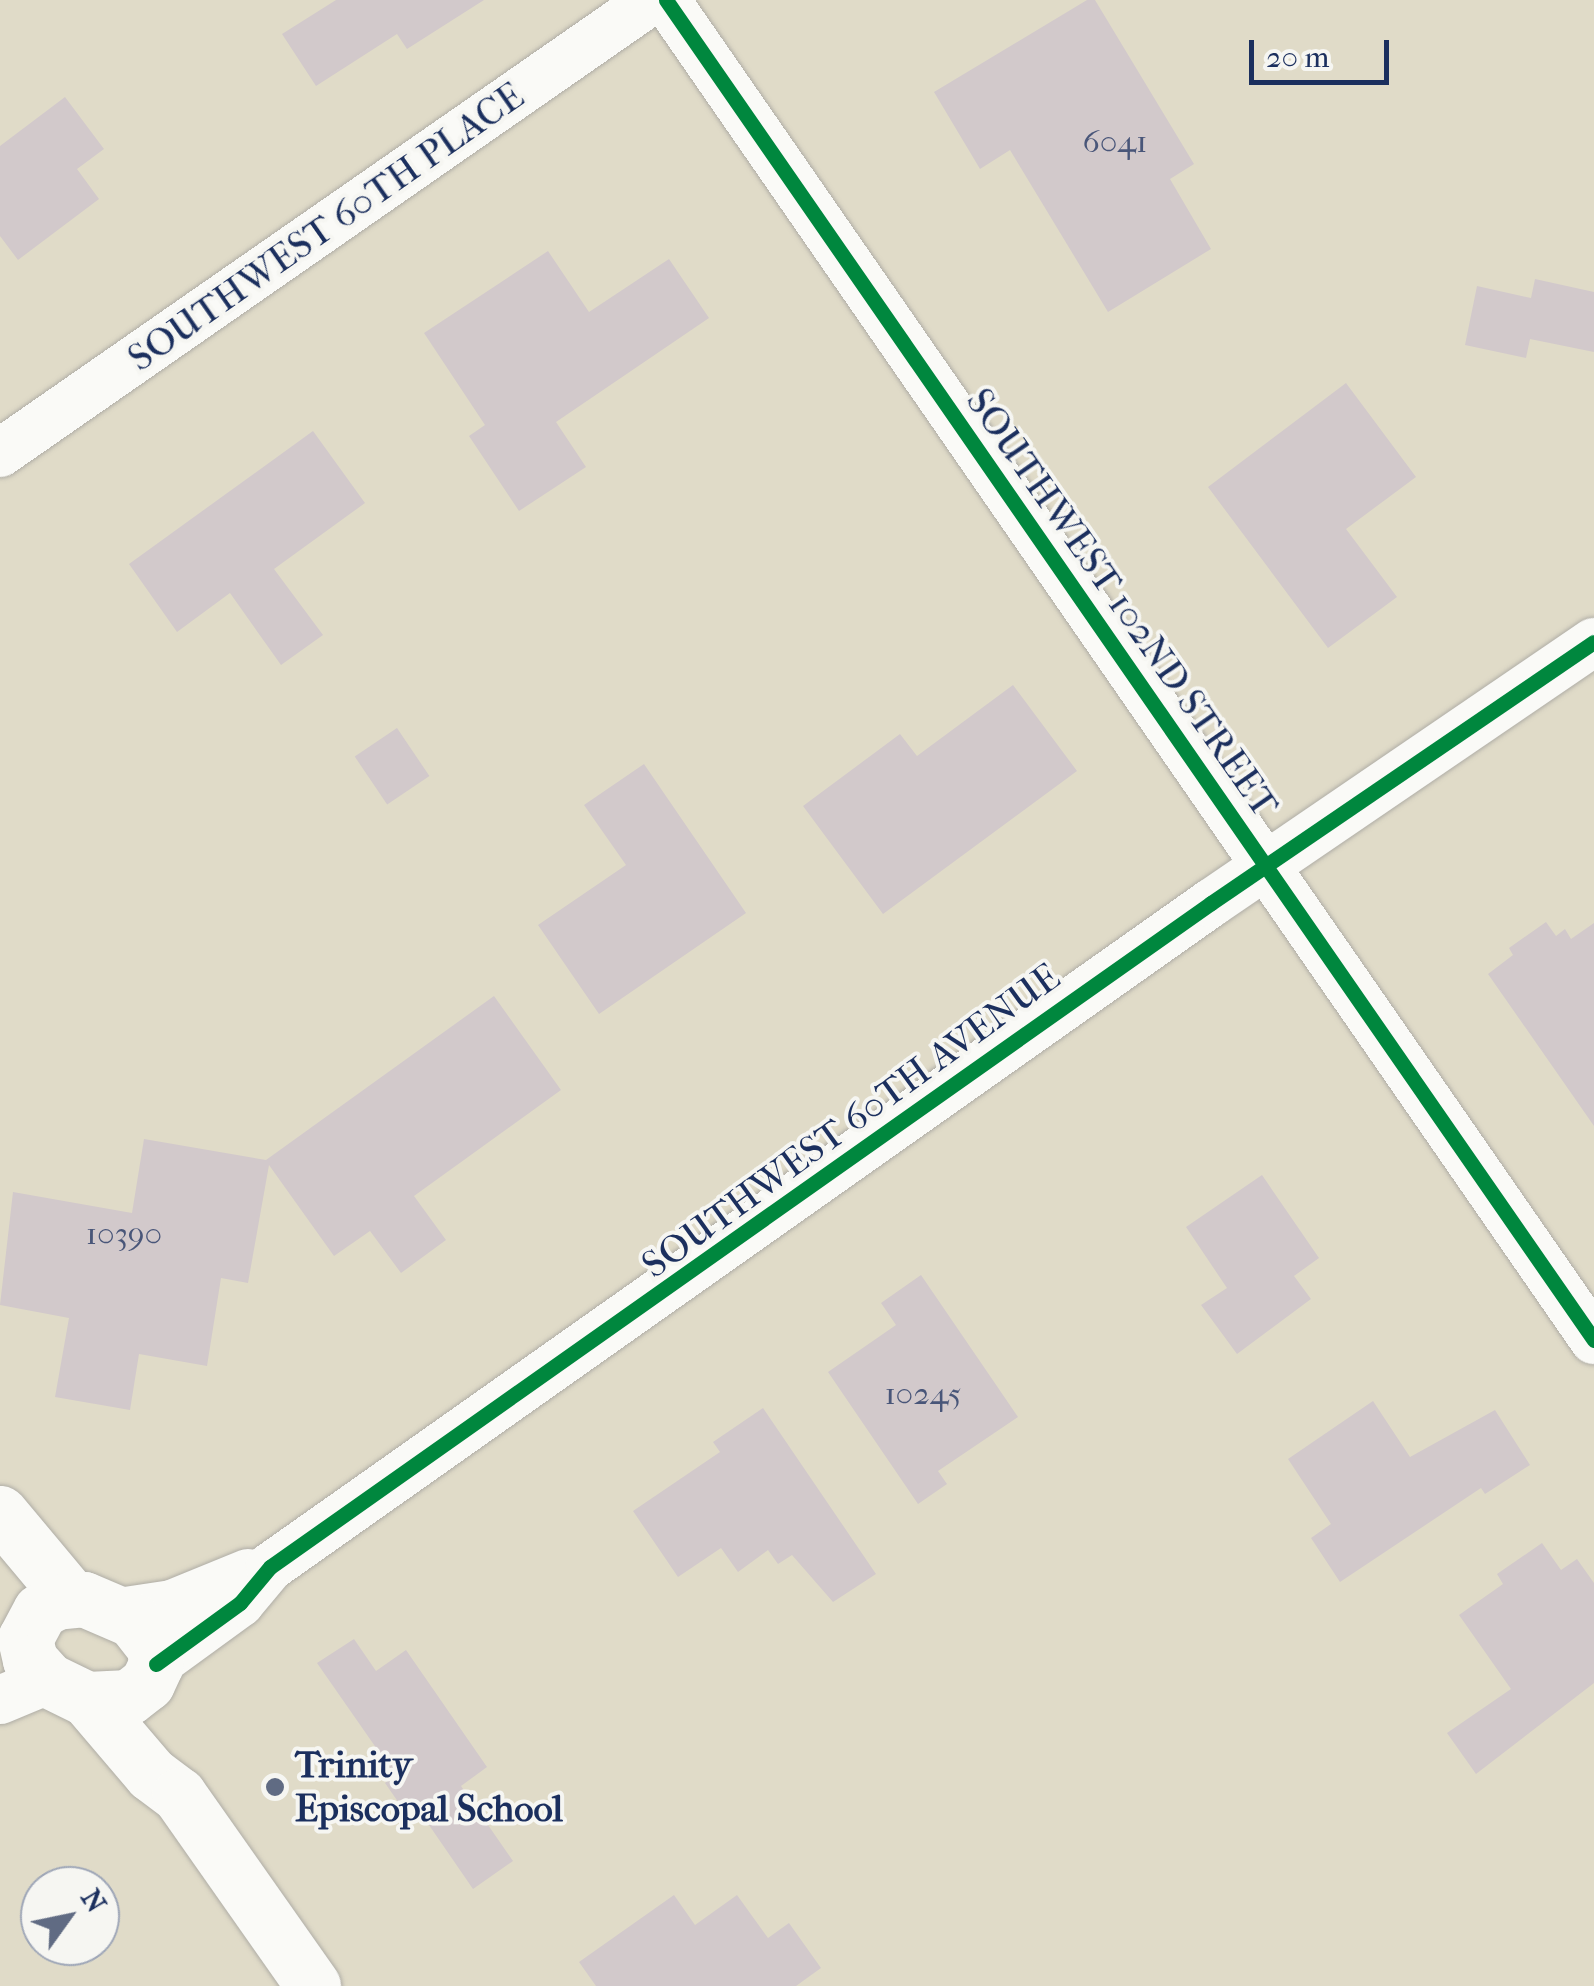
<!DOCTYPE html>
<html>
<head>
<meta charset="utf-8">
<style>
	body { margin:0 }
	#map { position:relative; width:1594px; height:1986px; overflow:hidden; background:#e0dbc8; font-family:"IM FELL French Canon",serif }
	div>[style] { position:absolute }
	.building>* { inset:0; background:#d2c9cb; transform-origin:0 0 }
	.roads { filter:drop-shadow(0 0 2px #afada6) drop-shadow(0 0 2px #afada6) }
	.minor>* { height:48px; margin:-24px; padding:0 24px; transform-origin:24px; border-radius:24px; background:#fafaf7 }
	.tertiary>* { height:55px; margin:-27.5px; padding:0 27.5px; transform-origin:27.5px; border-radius:27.5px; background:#fafaf7 }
	.cycleway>* { height:15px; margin:-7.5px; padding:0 7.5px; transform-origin:7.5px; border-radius:7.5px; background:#00873e }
	.dots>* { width:28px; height:28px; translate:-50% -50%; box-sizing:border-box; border:5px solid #f6f6f2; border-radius:50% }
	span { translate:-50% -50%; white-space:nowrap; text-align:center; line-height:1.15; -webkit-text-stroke:8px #f6f6f2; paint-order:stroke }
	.number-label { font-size:32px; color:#495679 }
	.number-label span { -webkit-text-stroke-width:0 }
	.street-label { font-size:38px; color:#1b2f5e }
	.poi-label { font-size:38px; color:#1b2f5e; font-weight:700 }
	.left { translate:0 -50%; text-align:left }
	.north { position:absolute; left:20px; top:1866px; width:100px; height:100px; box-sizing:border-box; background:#f6f6f2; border:2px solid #9ea6b7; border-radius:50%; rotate:57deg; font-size:28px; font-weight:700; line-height:40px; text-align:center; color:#1b2f5e }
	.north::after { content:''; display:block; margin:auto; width:35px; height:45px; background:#606b83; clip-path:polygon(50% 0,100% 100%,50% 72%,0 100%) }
	.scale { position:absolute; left:1249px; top:40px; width:140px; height:45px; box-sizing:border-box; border:5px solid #1b2f5e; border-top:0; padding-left:12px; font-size:30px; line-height:35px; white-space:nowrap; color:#1b2f5e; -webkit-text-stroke:8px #f6f6f2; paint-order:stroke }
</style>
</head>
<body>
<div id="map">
	<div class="building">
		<div style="clip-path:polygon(336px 0,484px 0,407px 49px,397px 34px,316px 86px,282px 34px)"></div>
		<div style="clip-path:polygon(1087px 0,1095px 0,1194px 164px,1170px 179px,1211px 249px,1108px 312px,1010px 150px,980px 169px,934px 92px)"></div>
		<div style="clip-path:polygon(65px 97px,104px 149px,77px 169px,99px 199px,18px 260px,0 236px,0 146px)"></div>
		<div style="clip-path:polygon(548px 251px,589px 312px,669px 259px,709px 318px,556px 422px,586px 467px,519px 511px,469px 436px,485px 425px,424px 333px)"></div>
		<div style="clip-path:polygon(1535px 279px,1594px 292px,1594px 352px,1530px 339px,1526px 358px,1465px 345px,1477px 286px,1531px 298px)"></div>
		<div style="clip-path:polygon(1346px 383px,1416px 477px,1346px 529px,1397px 597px,1328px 648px,1208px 487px)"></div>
		<div style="clip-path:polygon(313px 431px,365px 503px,274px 569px,323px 635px,281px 665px,230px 593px,177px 632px,129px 564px)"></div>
		<div style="clip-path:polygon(1013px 685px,1077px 771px,883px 914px,803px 806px,900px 734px,917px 756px)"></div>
		<div style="left:397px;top:728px;width:58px;height:51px;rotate:56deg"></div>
		<div style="clip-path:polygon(644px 764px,746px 913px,599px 1014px,538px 925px,626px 865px,584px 805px)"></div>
		<div style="clip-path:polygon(1546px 922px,1556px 936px,1565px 929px,1571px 939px,1594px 923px,1594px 1126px,1488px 974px,1513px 955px,1509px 948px)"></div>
		<div style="clip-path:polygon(494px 996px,561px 1090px,414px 1196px,446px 1240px,401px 1273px,370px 1231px,334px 1256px,269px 1165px,248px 1283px,221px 1278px,207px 1366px,139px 1354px,130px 1410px,55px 1397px,69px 1318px,0 1305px,13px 1192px,132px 1213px,144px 1139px,266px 1160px)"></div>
		<div style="clip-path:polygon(1262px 1175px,1319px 1258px,1294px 1276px,1311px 1299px,1237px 1354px,1201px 1305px,1227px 1288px,1186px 1227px)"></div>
		<div style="clip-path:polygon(921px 1275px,1018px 1417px,938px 1471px,947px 1484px,918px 1504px,828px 1372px,896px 1325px,881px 1303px)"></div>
		<div style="clip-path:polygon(1373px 1401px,1410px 1457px,1495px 1410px,1530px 1465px,1485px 1494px,1481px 1488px,1340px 1582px,1311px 1538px,1331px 1524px,1288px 1459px)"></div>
		<div style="clip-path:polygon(763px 1408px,876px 1574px,833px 1602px,792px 1555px,778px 1564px,768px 1550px,738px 1572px,721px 1548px,678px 1577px,633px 1511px,720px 1452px,713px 1442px)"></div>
		<div style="clip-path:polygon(1542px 1543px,1561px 1570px,1577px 1559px,1594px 1583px,1594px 1683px,1476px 1774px,1447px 1733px,1511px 1689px,1459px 1615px,1503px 1584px,1497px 1574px)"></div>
		<div style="clip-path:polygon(354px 1639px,376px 1671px,406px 1650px,487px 1767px,461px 1786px,513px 1861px,473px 1889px,420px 1812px,410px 1819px,385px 1783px,395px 1775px,317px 1663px)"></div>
		<div style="clip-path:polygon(674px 1895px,695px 1925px,737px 1895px,768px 1938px,789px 1923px,821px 1968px,796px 1986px,596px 1986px,579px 1962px)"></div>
	</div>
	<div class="roads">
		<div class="minor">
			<div style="left:666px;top:0;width:1630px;rotate:55.3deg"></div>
			<div style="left:0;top:453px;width:794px;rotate:-34.79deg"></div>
			<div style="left:119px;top:1612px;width:54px;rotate:-8.6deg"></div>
			<div style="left:172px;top:1604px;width:82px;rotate:-22.2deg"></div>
			<div style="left:156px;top:1664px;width:104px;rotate:-36deg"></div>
			<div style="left:240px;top:1603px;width:47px;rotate:-50.2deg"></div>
			<div style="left:270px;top:1567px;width:1152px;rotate:-35.21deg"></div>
			<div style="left:1211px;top:903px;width:463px;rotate:-34.3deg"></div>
			<div style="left:0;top:1700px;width:52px;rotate:-22.6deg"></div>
		</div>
		<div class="tertiary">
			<div style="left:0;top:1513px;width:112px;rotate:50.1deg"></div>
			<div style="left:84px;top:1599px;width:53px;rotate:23.2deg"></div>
			<div style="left:133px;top:1620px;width:34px;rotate:52deg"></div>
			<div style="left:154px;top:1647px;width:17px;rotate:83deg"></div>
			<div style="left:156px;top:1664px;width:21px;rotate:115deg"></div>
			<div style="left:147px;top:1683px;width:23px;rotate:142deg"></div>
			<div style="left:129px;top:1697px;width:42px;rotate:177.3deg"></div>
			<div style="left:87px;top:1699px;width:43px;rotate:-154deg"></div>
			<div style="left:48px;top:1680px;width:27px;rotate:-132deg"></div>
			<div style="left:30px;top:1660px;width:22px;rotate:-103deg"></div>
			<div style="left:25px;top:1639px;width:32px;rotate:-62deg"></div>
			<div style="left:40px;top:1611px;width:18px;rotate:-29deg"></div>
			<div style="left:56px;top:1602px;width:28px;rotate:-6deg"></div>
			<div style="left:87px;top:1699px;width:99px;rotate:49.5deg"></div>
			<div style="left:151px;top:1774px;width:35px;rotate:37deg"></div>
			<div style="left:179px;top:1795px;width:233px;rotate:54.9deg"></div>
		</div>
	</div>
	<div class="cycleway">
		<div style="left:666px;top:0;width:1630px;rotate:55.3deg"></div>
		<div style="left:156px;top:1664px;width:104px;rotate:-36deg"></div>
		<div style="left:240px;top:1603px;width:47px;rotate:-50.2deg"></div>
		<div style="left:270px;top:1567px;width:1152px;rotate:-35.21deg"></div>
		<div style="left:1211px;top:903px;width:463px;rotate:-34.3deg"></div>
	</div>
	<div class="dots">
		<div style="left:275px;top:1787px;background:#606b83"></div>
	</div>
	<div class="number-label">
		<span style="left:1115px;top:142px">6041</span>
		<span style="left:124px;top:1234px">10390</span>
		<span style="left:923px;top:1394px">10245</span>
	</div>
	<div class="street-label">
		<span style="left:326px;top:227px;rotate:-35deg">SOUTHWEST 60TH PLACE</span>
		<span style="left:1122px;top:603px;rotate:55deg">SOUTHWEST 102ND STREET</span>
		<span style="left:851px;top:1121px;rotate:-36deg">SOUTHWEST 60TH AVENUE</span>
	</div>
	<div class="poi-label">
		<span class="left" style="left:295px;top:1787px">Trinity<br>Episcopal School</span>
	</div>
	<div class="north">N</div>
	<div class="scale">20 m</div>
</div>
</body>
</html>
